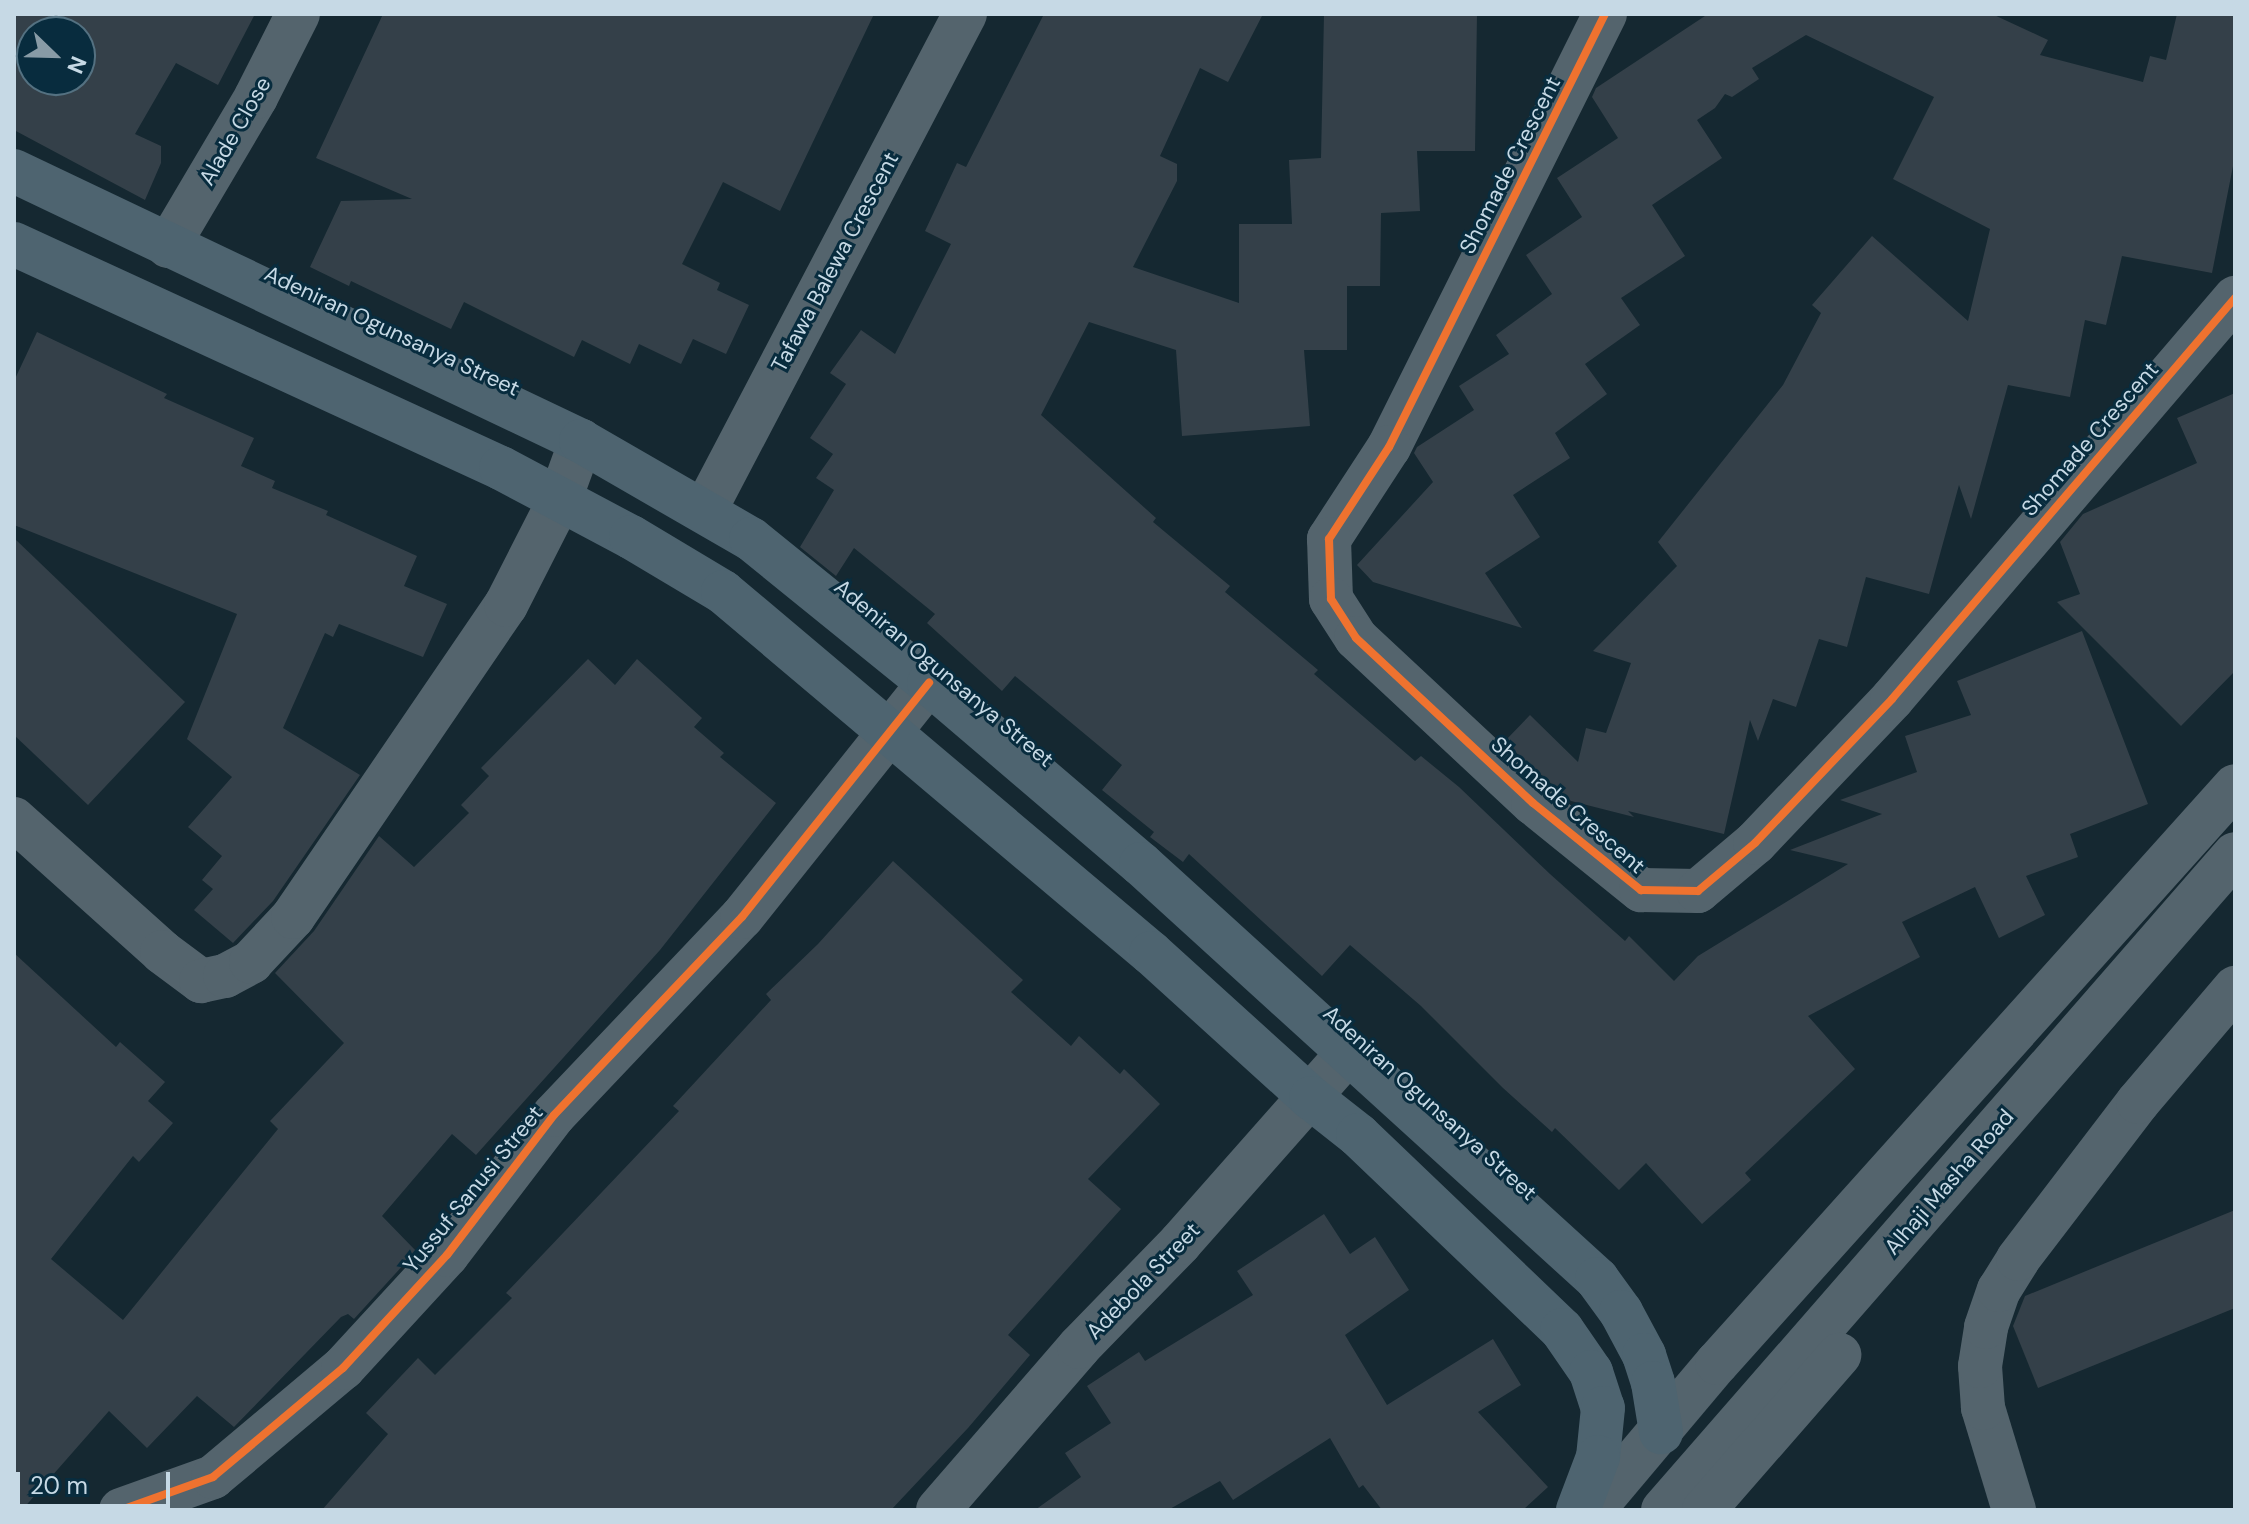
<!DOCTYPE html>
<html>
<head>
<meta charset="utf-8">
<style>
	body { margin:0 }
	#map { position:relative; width:2249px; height:1524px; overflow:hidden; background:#152831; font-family:"DM Sans",sans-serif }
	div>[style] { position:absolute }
	.building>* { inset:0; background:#344049 }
	.minor>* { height:44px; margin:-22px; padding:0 22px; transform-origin:22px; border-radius:22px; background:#54646d }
	.major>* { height:44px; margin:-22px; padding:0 22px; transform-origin:22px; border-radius:22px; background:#4e6470 }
	.minor-bridge>* { height:44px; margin:-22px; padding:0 22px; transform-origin:22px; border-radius:22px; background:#54646d }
	.cycleway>* { height:8px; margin:-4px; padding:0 4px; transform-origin:4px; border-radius:4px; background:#ef722f }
	span { translate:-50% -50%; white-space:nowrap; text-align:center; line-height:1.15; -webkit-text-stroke:6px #082c3e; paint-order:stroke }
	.street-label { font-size:22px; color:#c6d9e5 }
	.frame { position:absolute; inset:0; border:16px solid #c6d9e5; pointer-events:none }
	.north { position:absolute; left:16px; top:16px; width:80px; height:80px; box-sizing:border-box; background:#082c3e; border:2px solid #547181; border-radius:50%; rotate:113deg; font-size:22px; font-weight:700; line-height:32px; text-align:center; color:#c6d9e5 }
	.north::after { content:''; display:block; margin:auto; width:28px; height:36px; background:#889ba6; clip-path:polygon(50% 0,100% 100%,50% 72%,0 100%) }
	.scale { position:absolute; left:16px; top:1472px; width:154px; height:36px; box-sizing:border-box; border:4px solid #c6d9e5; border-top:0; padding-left:10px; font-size:24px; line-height:28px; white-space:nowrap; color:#c6d9e5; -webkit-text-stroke:6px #082c3e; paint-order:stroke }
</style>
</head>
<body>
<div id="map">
	<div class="building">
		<div style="clip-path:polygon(evenodd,14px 14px,255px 14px,218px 85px,176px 63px,135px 134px,161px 146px,161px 163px,145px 200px,14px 130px,14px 14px,32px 32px,80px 32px,80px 80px,32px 80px,32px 32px)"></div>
		<div style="clip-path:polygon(383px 14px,874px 14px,780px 211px,723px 182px,682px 264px,720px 283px,717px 290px,749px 305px,726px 354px,693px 339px,681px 364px,639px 344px,630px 364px,582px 340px,574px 357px,464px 302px,451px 329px,351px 281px,349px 286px,310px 267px,341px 201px,412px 199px,316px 158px)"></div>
		<div style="clip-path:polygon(1044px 14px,1263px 14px,1228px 82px,1200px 68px,1160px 156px,1177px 164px,1177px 181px,1133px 267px,1239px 303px,1239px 224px,1292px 224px,1289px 160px,1321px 158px,1324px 14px,1477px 14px,1475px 151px,1417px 151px,1420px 211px,1381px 213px,1380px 286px,1347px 286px,1347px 350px,1304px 350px,1310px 426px,1182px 436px,1176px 350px,1089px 322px,1041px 415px,1156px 518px,1153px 522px,1230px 586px,1225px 592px,1318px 670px,1314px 674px,1415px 761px,1421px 756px,1459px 787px,1550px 874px,1625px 941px,1629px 936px,1674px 981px,1698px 956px,1848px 864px,1790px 850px,1882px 814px,1840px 800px,1917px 772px,1905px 736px,1971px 715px,1957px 681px,2082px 631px,2148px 804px,2070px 834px,2078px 857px,2026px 876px,2045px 915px,1999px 938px,1975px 887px,1902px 922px,1920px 957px,1808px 1016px,1855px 1069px,1745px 1173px,1751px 1180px,1702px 1224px,1646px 1163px,1619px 1190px,1555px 1128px,1552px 1132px,1503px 1088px,1421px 1006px,1350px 945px,1322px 976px,1189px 854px,1183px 862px,1150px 837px,1154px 832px,1102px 790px,1122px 765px,1015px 676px,1002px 691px,927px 623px,935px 614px,854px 548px,836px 576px,800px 547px,834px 490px,816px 478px,833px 454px,810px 438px,846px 384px,830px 373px,861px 330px,895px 354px,951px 244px,925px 231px,957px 163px,966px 167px)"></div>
		<div style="clip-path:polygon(1708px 14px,1992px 14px,2048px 40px,2040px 55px,2143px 82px,2150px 56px,2166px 60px,2177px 14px,2235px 14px,2235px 156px,2212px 273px,2122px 256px,2106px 325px,2085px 320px,2070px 397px,2008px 385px,1971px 519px,1959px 485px,1929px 594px,1866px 577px,1847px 647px,1819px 639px,1796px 707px,1773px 699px,1758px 741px,1750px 720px,1724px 834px,1628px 811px,1634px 817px,1571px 801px,1504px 742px,1530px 715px,1578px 762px,1586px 728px,1606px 733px,1631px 663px,1593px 651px,1677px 566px,1658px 542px,1783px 385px,1821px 313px,1812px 305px,1872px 236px,1968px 321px,1990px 229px,1893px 179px,1934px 97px,1806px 35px,1752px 68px,1759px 79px,1732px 97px,1725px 94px,1715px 108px,1697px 120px,1722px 158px,1652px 205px,1685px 256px,1621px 298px,1640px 325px,1585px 364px,1607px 394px,1555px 433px,1570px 458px,1513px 495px,1540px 537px,1485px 573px,1522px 628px,1373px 582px,1357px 565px,1433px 482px,1414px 453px,1417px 447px,1474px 410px,1459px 386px,1509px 354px,1496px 335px,1552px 294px,1526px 255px,1582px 217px,1557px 178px,1618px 138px,1592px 97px,1596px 88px)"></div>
		<div style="clip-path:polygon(37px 332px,167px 394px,164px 398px,254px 438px,241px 466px,275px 481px,272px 488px,328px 511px,326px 515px,417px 556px,404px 586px,447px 604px,423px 657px,339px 624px,333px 637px,325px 633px,283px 728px,360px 775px,273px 901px,233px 943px,194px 910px,213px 889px,202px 880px,222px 856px,188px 827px,232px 777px,187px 739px,237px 614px,14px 525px,14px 381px)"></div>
		<div style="clip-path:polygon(2235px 393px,2235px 671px,2181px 726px,2057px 602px,2080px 594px,2060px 542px,2083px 514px,2197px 463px,2177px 418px)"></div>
		<div style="clip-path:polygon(14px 538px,185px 702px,88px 805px,14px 735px)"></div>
		<div style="clip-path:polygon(588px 659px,615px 685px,637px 659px,702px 718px,694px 727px,724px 753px,720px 757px,776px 803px,660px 950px,476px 1155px,452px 1134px,382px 1216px,416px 1251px,354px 1319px,348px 1314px,341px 1317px,234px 1427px,197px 1396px,147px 1448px,109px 1411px,22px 1510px,14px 1510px,14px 953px,116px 1047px,120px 1042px,165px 1082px,148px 1101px,173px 1123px,139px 1162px,133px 1156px,51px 1259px,123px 1320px,278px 1129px,270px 1121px,344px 1043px,275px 973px,314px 931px,379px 836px,414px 867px,469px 813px,461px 805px,489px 776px,481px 768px)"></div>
		<div style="clip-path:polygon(893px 861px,1023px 980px,1011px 992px,1071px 1046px,1079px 1036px,1120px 1074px,1124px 1069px,1160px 1104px,1088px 1179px,1121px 1209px,1008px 1335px,1030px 1355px,968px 1428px,891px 1510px,322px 1510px,388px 1434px,366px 1413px,418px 1358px,435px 1375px,512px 1298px,506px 1293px,679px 1111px,673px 1106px,771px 1000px,766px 994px,818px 944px)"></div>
		<div style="clip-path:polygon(2235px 1210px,2235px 1308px,2038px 1388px,2013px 1326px,2025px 1296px)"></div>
		<div style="clip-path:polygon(1324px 1214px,1350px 1254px,1375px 1237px,1409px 1290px,1345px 1335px,1387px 1405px,1493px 1339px,1521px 1385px,1478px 1412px,1548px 1487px,1523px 1510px,1382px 1510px,1363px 1485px,1359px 1488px,1330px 1438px,1233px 1500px,1220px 1481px,1168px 1510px,1035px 1510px,1081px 1477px,1065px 1453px,1111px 1423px,1087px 1386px,1139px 1352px,1145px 1361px,1253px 1295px,1237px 1271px)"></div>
	</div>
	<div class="minor">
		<div style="left:1605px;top:14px;width:484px;rotate:116.5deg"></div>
		<div style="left:1389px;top:447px;width:110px;rotate:123.1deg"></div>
		<div style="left:1329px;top:539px;width:60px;rotate:88.1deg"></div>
		<div style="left:1331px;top:599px;width:46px;rotate:57.3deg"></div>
		<div style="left:1356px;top:638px;width:242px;rotate:43deg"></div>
		<div style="left:1533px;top:803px;width:139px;rotate:38.9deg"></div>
		<div style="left:1641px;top:890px;width:57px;rotate:1deg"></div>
		<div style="left:1698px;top:891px;width:75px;rotate:-40.1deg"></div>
		<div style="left:1755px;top:843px;width:199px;rotate:-46.4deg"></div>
		<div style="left:1892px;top:699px;width:528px;rotate:-49.46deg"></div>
		<div style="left:168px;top:246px;width:173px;rotate:-59.4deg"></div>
		<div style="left:256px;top:97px;width:93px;rotate:-63.2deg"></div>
		<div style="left:705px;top:510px;width:560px;rotate:-62.34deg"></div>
		<div style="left:14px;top:819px;width:199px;rotate:41.9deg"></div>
		<div style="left:162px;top:952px;width:49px;rotate:36.6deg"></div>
		<div style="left:201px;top:981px;width:25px;rotate:-12deg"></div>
		<div style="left:225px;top:976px;width:30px;rotate:-28deg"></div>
		<div style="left:251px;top:962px;width:62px;rotate:-47deg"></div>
		<div style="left:293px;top:917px;width:378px;rotate:-55.7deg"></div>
		<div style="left:506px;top:605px;width:119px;rotate:-63deg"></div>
		<div style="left:560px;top:499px;width:62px;rotate:-70.1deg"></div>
		<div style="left:121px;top:1510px;width:98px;rotate:-19.7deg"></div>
		<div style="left:213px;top:1477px;width:170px;rotate:-40deg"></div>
		<div style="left:343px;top:1368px;width:154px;rotate:-47.4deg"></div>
		<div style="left:447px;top:1255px;width:176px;rotate:-52.6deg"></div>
		<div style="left:554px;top:1115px;width:273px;rotate:-46.5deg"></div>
		<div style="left:742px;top:917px;width:300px;rotate:-51.4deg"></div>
		<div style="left:938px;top:1510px;width:216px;rotate:-49.1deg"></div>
		<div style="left:1079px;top:1347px;width:145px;rotate:-45.8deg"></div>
		<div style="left:1180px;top:1243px;width:254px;rotate:-48.5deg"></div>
		<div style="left:1593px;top:1510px;width:192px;rotate:-49.9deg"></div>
		<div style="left:1717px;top:1363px;width:775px;rotate:-48.08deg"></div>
		<div style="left:2014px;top:1510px;width:107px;rotate:-106.9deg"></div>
		<div style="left:1983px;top:1408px;width:42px;rotate:-94.1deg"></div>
		<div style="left:1980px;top:1366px;width:39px;rotate:-81deg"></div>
		<div style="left:1986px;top:1327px;width:39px;rotate:-71deg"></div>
		<div style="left:1999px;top:1290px;width:36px;rotate:-58deg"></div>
		<div style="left:2018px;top:1259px;width:198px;rotate:-52.6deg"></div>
		<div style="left:2138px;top:1102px;width:150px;rotate:-49.6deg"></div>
	</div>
	<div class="major">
		<div style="left:14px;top:171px;width:628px;rotate:25.46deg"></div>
		<div style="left:581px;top:441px;width:196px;rotate:30deg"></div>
		<div style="left:751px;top:539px;width:229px;rotate:39deg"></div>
		<div style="left:929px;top:683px;width:279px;rotate:40.5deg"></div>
		<div style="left:1141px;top:864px;width:617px;rotate:42.3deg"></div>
		<div style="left:1597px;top:1279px;width:41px;rotate:54deg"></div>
		<div style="left:1621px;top:1312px;width:49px;rotate:61.9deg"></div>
		<div style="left:1644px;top:1355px;width:29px;rotate:72deg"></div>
		<div style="left:1653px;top:1383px;width:50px;rotate:80.7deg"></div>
		<div style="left:14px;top:244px;width:536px;rotate:24.7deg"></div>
		<div style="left:501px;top:468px;width:147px;rotate:28deg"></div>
		<div style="left:631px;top:537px;width:107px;rotate:30.9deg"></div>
		<div style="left:723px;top:592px;width:560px;rotate:40.15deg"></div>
		<div style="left:1151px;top:953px;width:216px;rotate:42.2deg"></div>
		<div style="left:1311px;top:1098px;width:60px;rotate:38.2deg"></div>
		<div style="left:1358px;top:1135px;width:282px;rotate:43.7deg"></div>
		<div style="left:1562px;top:1330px;width:51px;rotate:55.4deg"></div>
		<div style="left:1591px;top:1372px;width:38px;rotate:72deg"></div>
		<div style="left:1603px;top:1408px;width:49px;rotate:95.8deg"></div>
		<div style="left:1598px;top:1457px;width:57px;rotate:110.7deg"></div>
	</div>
	<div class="minor-bridge">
		<div style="left:1663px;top:1510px;width:870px;rotate:-48.91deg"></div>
		<div style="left:1704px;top:1510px;width:206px;rotate:-48.9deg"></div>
	</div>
	<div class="cycleway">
		<div style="left:1605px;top:14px;width:484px;rotate:116.5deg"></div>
		<div style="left:1389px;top:447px;width:110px;rotate:123.1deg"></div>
		<div style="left:1329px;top:539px;width:60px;rotate:88.1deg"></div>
		<div style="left:1331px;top:599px;width:46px;rotate:57.3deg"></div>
		<div style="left:1356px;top:638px;width:242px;rotate:43deg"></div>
		<div style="left:1533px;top:803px;width:139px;rotate:38.9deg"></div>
		<div style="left:1641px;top:890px;width:57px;rotate:1deg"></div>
		<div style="left:1698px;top:891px;width:75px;rotate:-40.1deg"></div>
		<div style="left:1755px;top:843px;width:199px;rotate:-46.4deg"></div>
		<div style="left:1892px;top:699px;width:528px;rotate:-49.46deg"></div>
		<div style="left:121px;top:1510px;width:98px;rotate:-19.7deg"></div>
		<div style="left:213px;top:1477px;width:170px;rotate:-40deg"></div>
		<div style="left:343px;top:1368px;width:154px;rotate:-47.4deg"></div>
		<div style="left:447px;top:1255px;width:176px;rotate:-52.6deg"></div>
		<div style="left:554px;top:1115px;width:273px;rotate:-46.5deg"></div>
		<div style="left:742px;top:917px;width:300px;rotate:-51.4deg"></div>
	</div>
	<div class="street-label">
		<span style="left:235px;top:131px;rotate:-60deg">Alade Close</span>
		<span style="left:1510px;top:165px;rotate:-63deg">Shomade Crescent</span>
		<span style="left:835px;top:262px;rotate:-62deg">Tafawa Balewa Crescent</span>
		<span style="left:392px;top:331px;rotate:25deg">Adeniran Ogunsanya Street</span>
		<span style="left:2090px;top:439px;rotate:-49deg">Shomade Crescent</span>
		<span style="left:944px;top:673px;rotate:40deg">Adeniran Ogunsanya Street</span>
		<span style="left:1568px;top:805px;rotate:41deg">Shomade Crescent</span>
		<span style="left:1430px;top:1103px;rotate:42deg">Adeniran Ogunsanya Street</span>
		<span style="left:1949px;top:1182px;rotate:-49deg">Alhaji Masha Road</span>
		<span style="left:473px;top:1189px;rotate:-51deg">Yussuf Sanusi Street</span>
		<span style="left:1143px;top:1281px;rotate:-46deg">Adebola Street</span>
	</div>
	<div class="frame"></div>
	<div class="north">N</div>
	<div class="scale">20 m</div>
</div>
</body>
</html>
